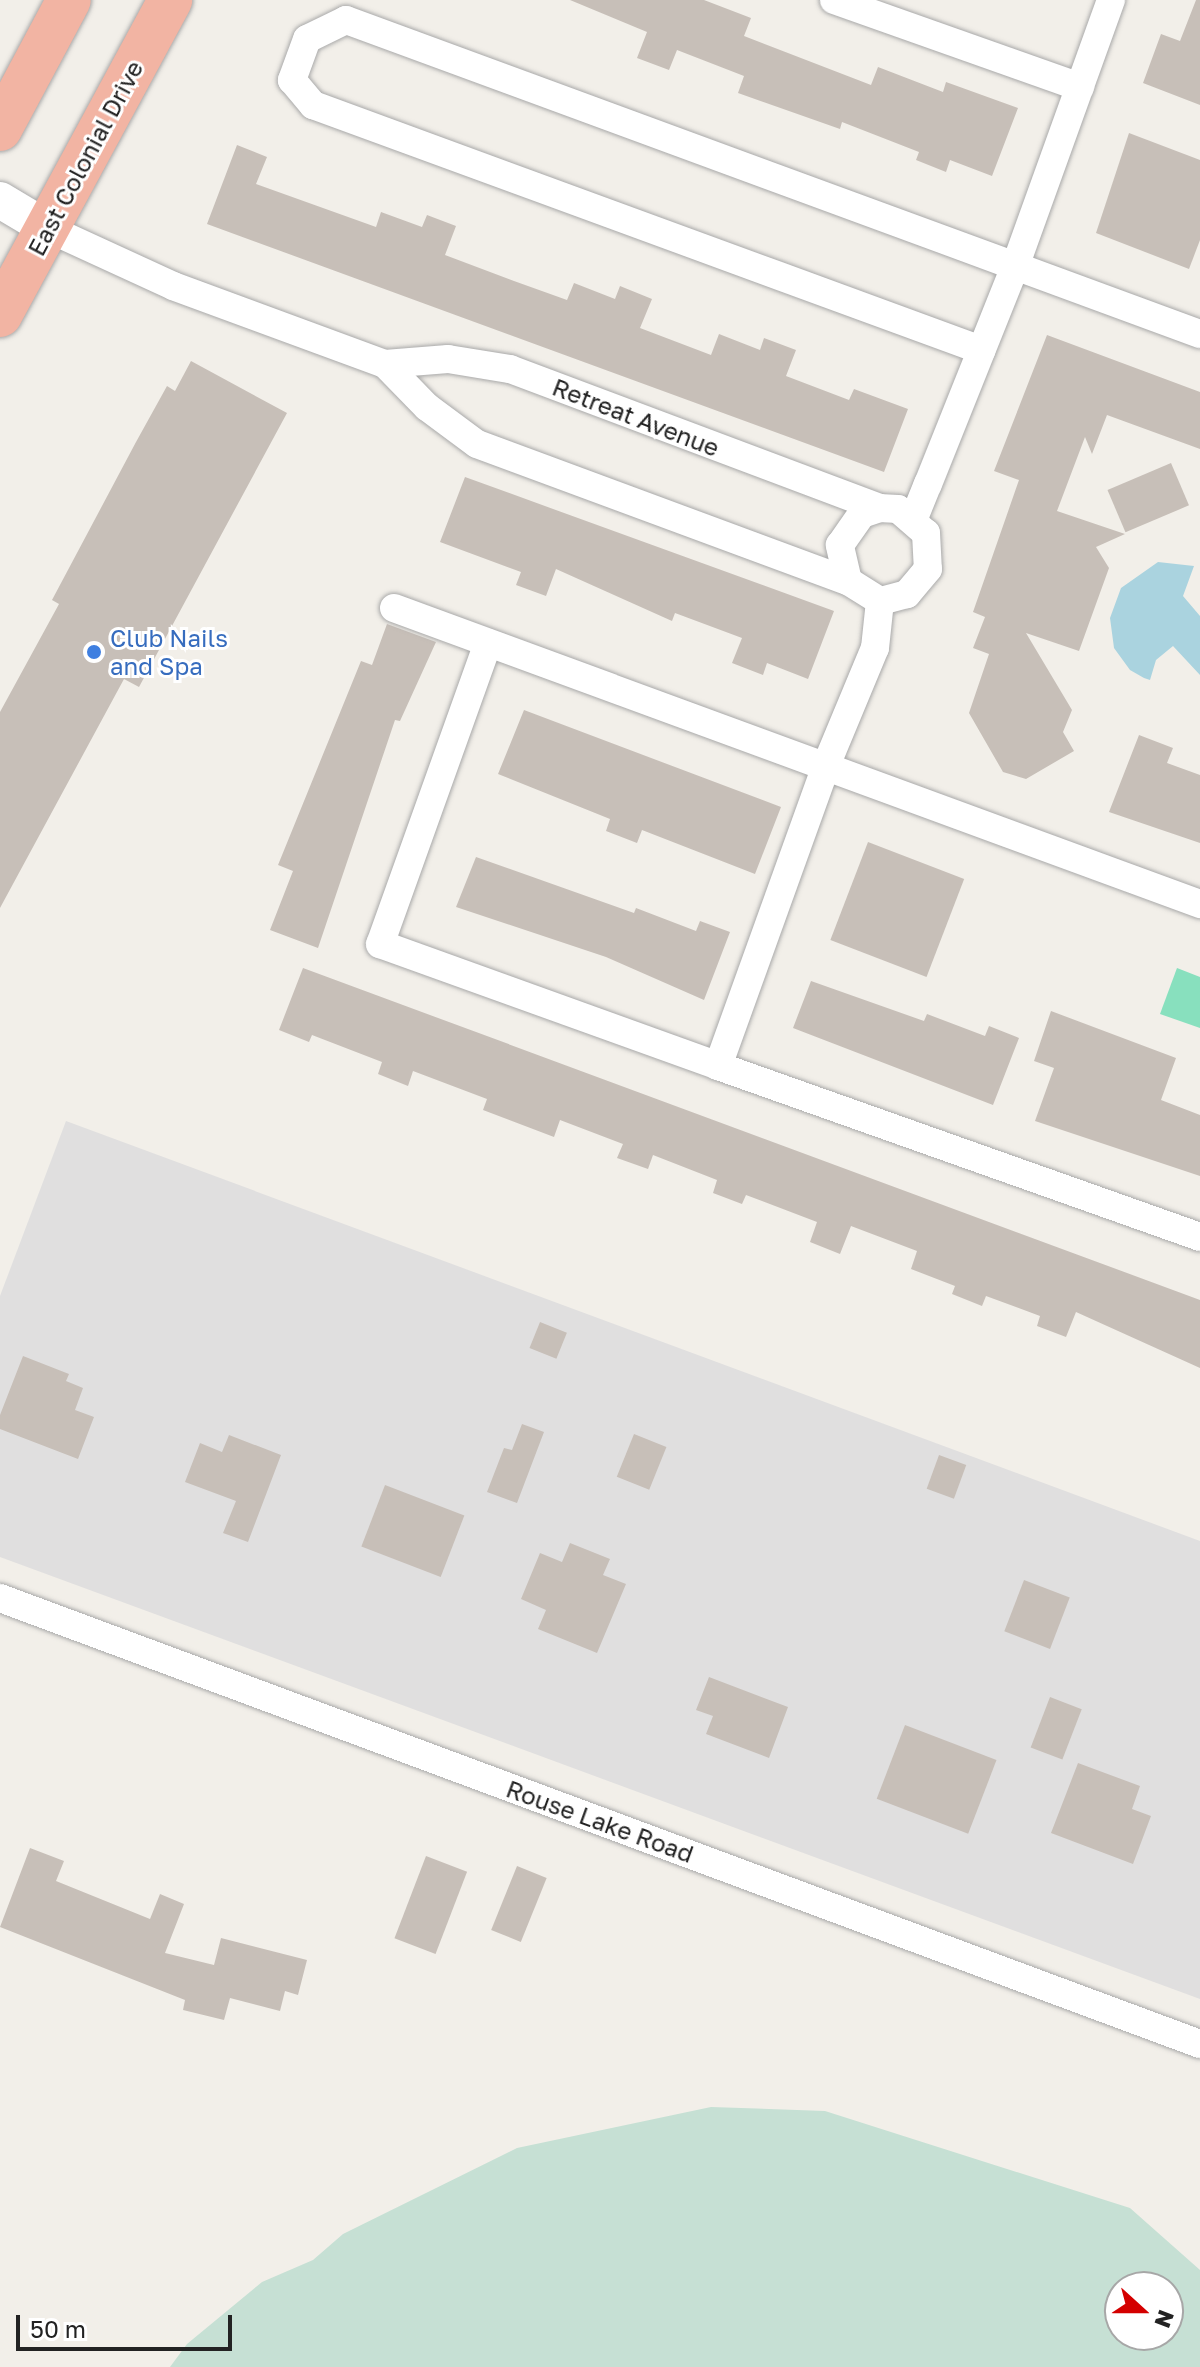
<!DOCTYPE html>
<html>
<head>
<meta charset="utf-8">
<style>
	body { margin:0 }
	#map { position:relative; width:1200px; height:2367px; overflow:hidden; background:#f2efe9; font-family:"Golos Text",sans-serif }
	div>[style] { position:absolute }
	.residential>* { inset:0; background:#e0dfdf }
	.wetland>* { inset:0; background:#c6e0d4 }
	.pitch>* { inset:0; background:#88e0be }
	.water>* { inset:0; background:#aad3df }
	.building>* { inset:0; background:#c7bfb8; transform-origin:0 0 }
	.roads { filter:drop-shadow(0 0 2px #a9a9a9) drop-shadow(0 0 2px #a9a9a9) }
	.minor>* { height:28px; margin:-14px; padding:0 14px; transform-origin:14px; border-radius:14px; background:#fff }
	.tertiary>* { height:36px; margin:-18px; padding:0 18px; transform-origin:18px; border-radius:18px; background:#fff }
	.trunk>* { height:44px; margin:-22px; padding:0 22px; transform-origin:22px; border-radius:22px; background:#f2b4a3 }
	.dots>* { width:22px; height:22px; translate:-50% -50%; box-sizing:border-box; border:4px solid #fff; border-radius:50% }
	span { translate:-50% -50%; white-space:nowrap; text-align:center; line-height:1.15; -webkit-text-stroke:6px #fff; paint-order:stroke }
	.street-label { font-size:24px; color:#222 }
	.shop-label { font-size:24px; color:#366cbe }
	.left { translate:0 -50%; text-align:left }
	.north { position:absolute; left:1104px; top:2271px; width:80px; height:80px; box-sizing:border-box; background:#fff; border:2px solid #a7a7a7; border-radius:50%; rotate:111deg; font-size:22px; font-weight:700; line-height:32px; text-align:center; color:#222 }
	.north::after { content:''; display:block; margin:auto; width:28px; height:36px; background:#d40000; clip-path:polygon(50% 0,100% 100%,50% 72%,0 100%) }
	.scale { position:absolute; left:16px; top:2315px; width:216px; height:36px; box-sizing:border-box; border:4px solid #222; border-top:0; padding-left:10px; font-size:24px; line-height:28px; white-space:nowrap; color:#222; -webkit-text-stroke:6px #fff; paint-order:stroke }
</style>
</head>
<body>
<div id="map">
	<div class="residential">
		<div style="clip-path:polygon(66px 1121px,1200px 1541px,1200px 1999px,0 1557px,0 1296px)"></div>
	</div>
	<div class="wetland">
		<div style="clip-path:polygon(evenodd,711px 2107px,825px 2111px,1130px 2208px,1200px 2270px,1200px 2367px,170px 2367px,187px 2344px,262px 2282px,313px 2260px,343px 2234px,517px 2148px,711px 2107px,1120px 2287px,1168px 2287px,1168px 2335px,1120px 2335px,1120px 2287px)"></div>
	</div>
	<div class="pitch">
		<div style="clip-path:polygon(1177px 968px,1200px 977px,1200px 1028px,1160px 1014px)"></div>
	</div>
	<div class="water">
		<div style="clip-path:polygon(1158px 562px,1194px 566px,1183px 596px,1200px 616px,1200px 675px,1173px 646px,1156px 660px,1150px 680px,1144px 678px,1130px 670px,1114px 648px,1110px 618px,1121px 588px)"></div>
	</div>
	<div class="building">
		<div style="clip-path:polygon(570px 0,704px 0,751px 18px,744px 36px,871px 85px,878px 67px,943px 92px,946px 82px,1018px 108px,992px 176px,950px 160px,946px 172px,916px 160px,919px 152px,842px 122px,840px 129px,738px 93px,744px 76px,677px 50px,669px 70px,637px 58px,647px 32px)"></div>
		<div style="clip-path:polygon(1196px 0,1200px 0,1200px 105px,1143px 83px,1161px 34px,1180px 41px)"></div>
		<div style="clip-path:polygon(1129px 133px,1200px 160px,1200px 240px,1189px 269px,1096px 233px)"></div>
		<div style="clip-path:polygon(237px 145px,267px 157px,256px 184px,376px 227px,381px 212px,422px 227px,427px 215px,456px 226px,445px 255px,514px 281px,567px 300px,574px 283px,615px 299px,620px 286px,652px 299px,640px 328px,711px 355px,719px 334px,760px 350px,764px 338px,796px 350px,786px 376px,849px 400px,854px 389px,908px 409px,884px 472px,207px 224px)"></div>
		<div style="clip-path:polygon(1047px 335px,1200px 392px,1200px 449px,1107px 415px,1092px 454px,1085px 437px,1057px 511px,1125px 534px,1096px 547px,1109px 568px,1079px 651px,1026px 633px,1072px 710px,1063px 732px,1074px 751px,1026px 779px,1003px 772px,969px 713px,989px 654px,973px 648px,985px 617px,973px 612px,1019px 480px,994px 471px)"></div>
		<div style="clip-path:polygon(191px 361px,287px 413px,139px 687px,124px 679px,0 908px,0 712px,59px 604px,52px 600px,136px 442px,167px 386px,175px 391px)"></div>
		<div style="left:1171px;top:463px;width:46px;height:69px;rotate:67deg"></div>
		<div style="clip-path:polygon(465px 477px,834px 611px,808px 679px,767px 663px,763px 675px,732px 663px,742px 638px,675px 613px,672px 621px,556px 569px,546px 596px,516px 585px,521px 572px,440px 542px)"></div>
		<div style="clip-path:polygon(387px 624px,436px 642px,400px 721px,395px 720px,318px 948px,270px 930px,293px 871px,278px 865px,361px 661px,372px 665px)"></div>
		<div style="clip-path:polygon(524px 710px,781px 807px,755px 874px,642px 830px,637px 843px,606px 831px,610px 819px,498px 774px)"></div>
		<div style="clip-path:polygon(1139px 735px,1173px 748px,1167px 763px,1200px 775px,1200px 843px,1109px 812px)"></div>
		<div style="left:868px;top:842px;width:103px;height:105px;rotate:21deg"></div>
		<div style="clip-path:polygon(476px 857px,634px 913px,636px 908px,696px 931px,700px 921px,730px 932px,704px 1000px,606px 957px,456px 907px)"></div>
		<div style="clip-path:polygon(303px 968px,1200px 1300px,1200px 1368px,1076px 1312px,1066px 1337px,1037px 1326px,1040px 1316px,986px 1296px,982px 1306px,952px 1294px,955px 1286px,911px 1269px,917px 1251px,851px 1226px,840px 1254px,810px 1242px,817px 1222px,746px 1195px,742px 1204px,713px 1193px,717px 1180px,653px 1155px,648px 1169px,617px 1158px,623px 1144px,560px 1120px,554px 1137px,483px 1110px,487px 1099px,413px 1071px,408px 1086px,378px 1074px,382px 1062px,312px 1035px,309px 1042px,279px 1030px)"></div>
		<div style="clip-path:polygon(811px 981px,924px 1021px,927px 1014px,985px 1036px,989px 1026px,1019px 1038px,993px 1105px,793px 1028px)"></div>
		<div style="clip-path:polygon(1051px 1011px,1176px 1058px,1161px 1100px,1200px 1115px,1200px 1176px,1035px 1121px,1054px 1068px,1034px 1061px)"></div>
		<div style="left:540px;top:1322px;width:29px;height:28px;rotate:22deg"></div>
		<div style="clip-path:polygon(23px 1356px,69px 1374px,66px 1381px,83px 1388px,75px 1410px,94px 1417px,78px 1459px,0 1429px,0 1415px)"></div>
		<div style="clip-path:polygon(522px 1424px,544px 1432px,517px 1503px,487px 1492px,504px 1448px,512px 1450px)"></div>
		<div style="left:634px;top:1434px;width:35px;height:46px;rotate:22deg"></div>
		<div style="clip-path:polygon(229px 1435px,281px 1455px,248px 1542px,223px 1533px,236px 1501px,185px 1482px,200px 1443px,222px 1452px)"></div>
		<div style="left:939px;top:1455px;width:29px;height:36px;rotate:20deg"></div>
		<div style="left:385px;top:1485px;width:85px;height:66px;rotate:21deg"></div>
		<div style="clip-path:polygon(570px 1543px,610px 1559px,603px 1575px,626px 1584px,597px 1653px,538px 1629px,546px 1610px,521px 1599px,540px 1553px,562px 1562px)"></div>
		<div style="left:1024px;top:1580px;width:49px;height:55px;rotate:21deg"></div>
		<div style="clip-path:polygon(709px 1677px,788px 1707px,769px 1758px,706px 1734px,713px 1716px,696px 1710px)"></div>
		<div style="left:1050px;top:1697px;width:34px;height:54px;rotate:21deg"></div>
		<div style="left:905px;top:1725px;width:98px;height:79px;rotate:21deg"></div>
		<div style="clip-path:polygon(1078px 1763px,1140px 1786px,1132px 1809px,1151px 1816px,1133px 1864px,1051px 1833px)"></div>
		<div style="clip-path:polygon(30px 1848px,64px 1861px,56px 1881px,150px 1919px,160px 1894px,184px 1904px,165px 1953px,214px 1965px,221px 1938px,307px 1960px,298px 1995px,285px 1991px,280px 2011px,230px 1998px,224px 2020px,183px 2010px,185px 2000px,0 1927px)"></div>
		<div style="left:426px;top:1856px;width:44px;height:88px;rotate:21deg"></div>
		<div style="left:517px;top:1866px;width:32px;height:69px;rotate:22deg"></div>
	</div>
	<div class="roads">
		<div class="minor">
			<div style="left:834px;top:0;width:261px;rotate:19.5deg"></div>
			<div style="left:1111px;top:0;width:283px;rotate:109.8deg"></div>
			<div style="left:1015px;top:266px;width:197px;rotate:20.2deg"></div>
			<div style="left:47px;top:228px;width:139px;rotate:24.7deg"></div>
			<div style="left:173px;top:286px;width:226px;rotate:20.2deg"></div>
			<div style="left:385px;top:364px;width:63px;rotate:-4.5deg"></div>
			<div style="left:448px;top:359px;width:63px;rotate:9.2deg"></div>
			<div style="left:510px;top:369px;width:394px;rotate:20.6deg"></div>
			<div style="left:879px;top:508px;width:19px;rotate:3deg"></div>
			<div style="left:898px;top:509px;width:37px;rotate:41deg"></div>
			<div style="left:926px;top:533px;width:36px;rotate:87deg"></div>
			<div style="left:928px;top:569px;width:33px;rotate:130deg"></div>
			<div style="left:907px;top:594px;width:28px;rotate:165deg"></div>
			<div style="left:880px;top:601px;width:38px;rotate:-148deg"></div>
			<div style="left:848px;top:581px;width:37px;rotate:-103deg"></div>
			<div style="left:840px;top:545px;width:38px;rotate:-55deg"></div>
			<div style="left:862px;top:514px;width:18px;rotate:-19deg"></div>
			<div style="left:385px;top:364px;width:60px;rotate:45.7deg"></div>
			<div style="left:427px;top:407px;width:62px;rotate:36.5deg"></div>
			<div style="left:477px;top:444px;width:395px;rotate:20.3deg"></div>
			<div style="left:914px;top:518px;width:37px;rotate:-68deg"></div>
			<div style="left:928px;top:484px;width:235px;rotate:-68.2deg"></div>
			<div style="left:1015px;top:266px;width:713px;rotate:-159.81deg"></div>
			<div style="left:346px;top:20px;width:43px;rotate:154deg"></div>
			<div style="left:307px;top:39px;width:44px;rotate:110.1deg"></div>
			<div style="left:292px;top:80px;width:33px;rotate:50deg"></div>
			<div style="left:313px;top:105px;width:712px;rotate:20.14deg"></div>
			<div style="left:394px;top:608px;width:859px;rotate:20.17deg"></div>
			<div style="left:488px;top:643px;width:320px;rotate:109.7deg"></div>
			<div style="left:380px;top:944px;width:359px;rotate:19.8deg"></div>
			<div style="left:718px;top:1066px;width:317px;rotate:-70.2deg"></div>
			<div style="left:825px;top:768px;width:130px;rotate:-67.4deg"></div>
			<div style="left:875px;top:648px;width:47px;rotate:-83.9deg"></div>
			<div style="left:718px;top:1066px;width:511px;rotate:19.53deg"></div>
			<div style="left:0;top:1598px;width:1280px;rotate:20.39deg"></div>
		</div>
		<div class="tertiary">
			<div style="left:0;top:200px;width:55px;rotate:30.8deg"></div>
		</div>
		<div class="trunk">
			<div style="left:0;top:129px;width:146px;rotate:-61.9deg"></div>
			<div style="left:0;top:315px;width:358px;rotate:-61.6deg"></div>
		</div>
	</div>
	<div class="dots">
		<div style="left:94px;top:652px;background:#3f7fe0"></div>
	</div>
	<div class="street-label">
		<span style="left:85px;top:158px;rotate:-62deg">East Colonial Drive</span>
		<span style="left:636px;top:417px;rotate:21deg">Retreat Avenue</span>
		<span style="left:600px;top:1821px;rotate:20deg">Rouse Lake Road</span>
	</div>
	<div class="shop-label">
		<span class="left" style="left:110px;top:652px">Club Nails<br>and Spa</span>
	</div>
	<div class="north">N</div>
	<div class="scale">50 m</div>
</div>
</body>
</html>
